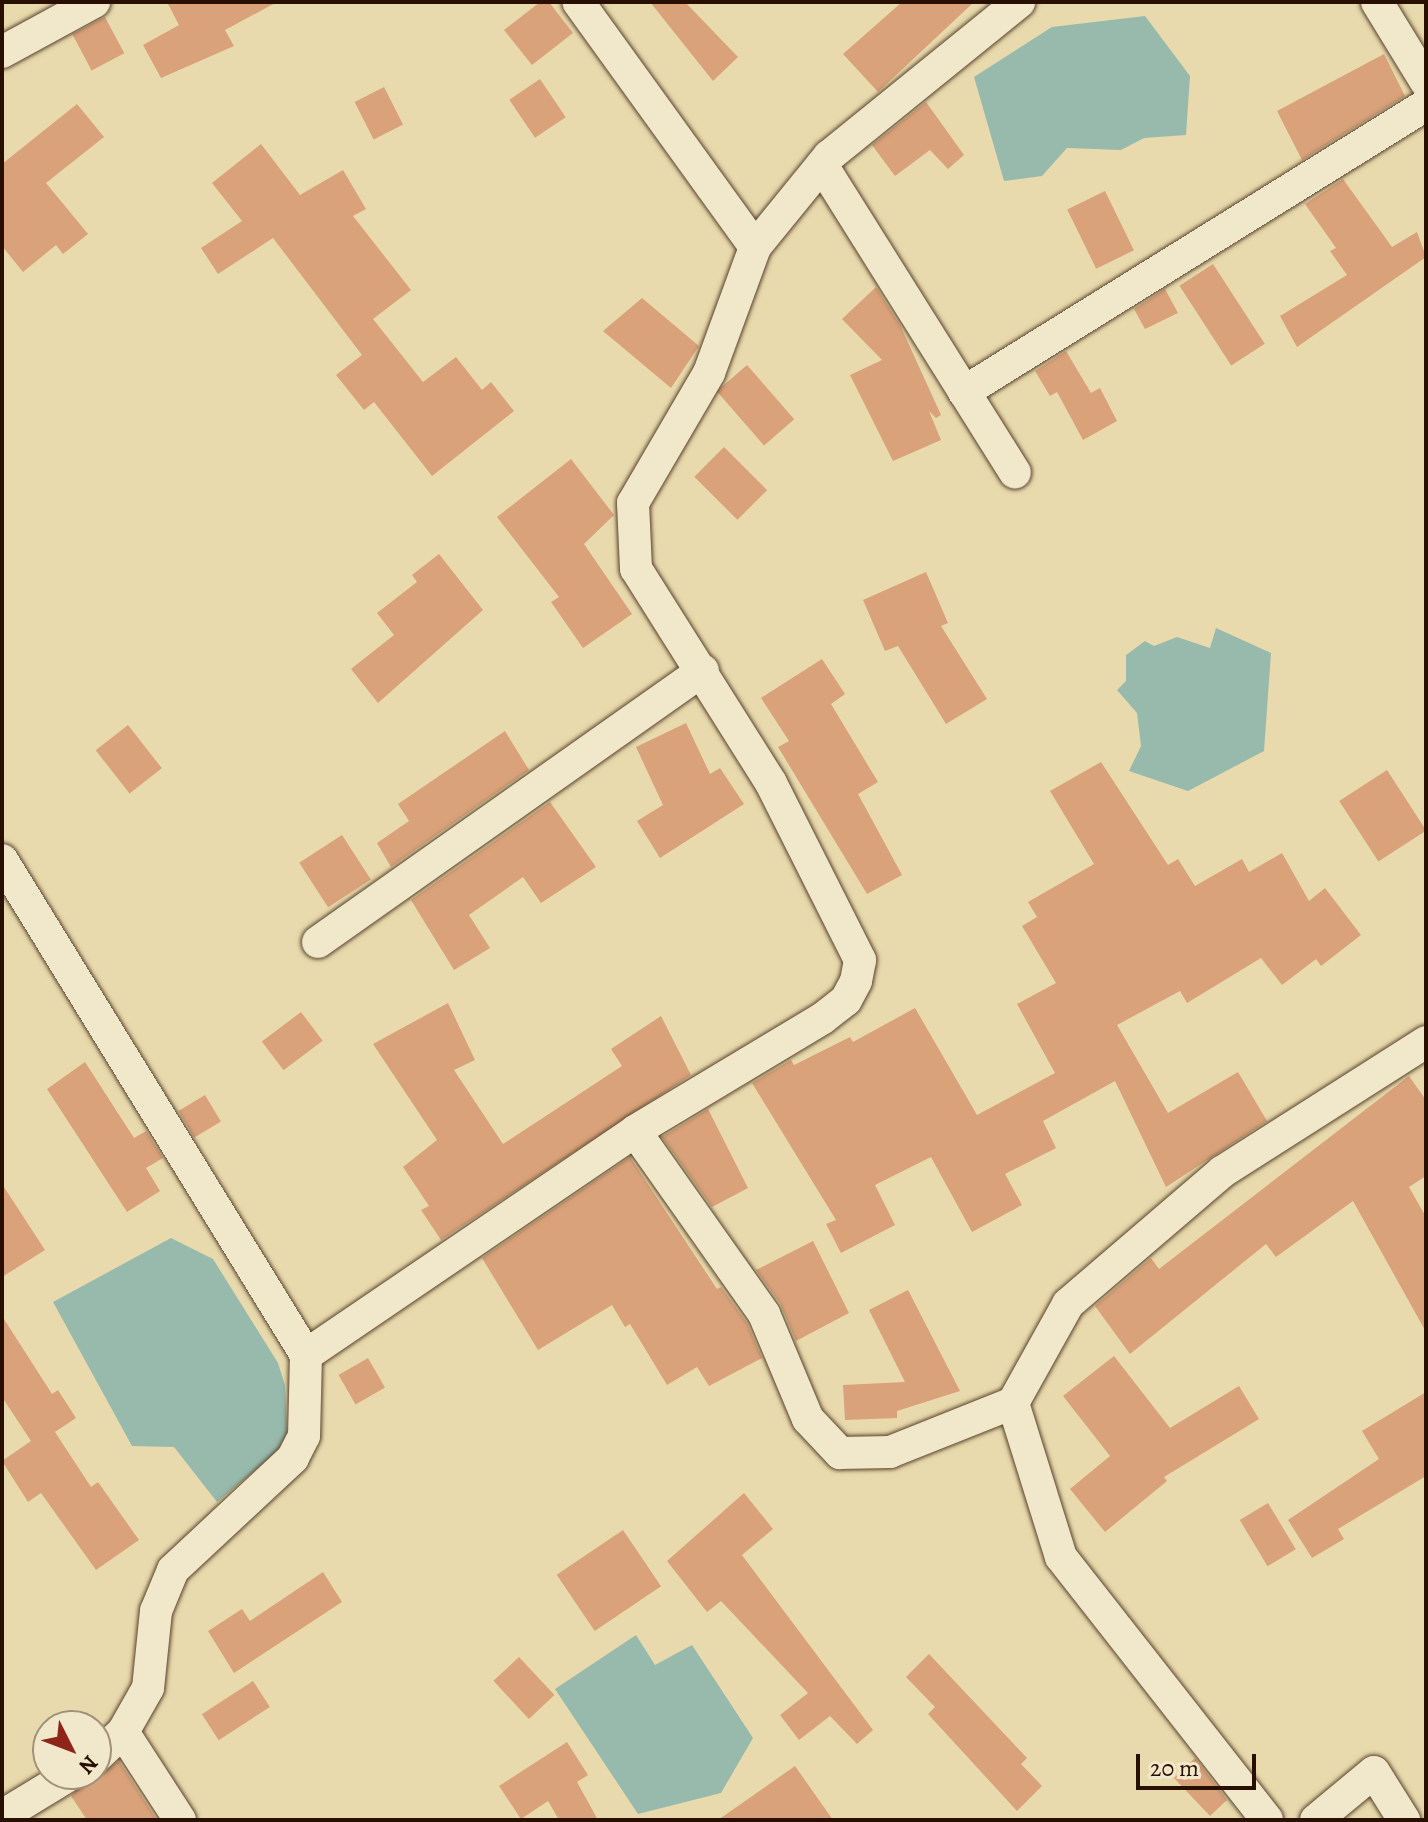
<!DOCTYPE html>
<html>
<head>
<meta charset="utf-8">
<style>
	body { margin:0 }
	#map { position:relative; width:1428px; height:1822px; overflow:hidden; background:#e9daad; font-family:Alegreya,serif }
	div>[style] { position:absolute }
	.water>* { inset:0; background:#97baad }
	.building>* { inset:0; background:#d9a27a; transform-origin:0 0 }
	.roads { filter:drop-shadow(0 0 2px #58422b) drop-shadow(0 0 2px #58422b) }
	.street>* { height:32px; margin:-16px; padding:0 16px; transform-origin:16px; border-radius:16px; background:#f1e7ca }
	span { translate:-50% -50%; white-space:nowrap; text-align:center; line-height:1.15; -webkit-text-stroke:6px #f1e7ca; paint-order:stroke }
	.frame { position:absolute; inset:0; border:4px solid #280f00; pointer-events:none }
	.north { position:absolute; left:32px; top:1710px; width:80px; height:80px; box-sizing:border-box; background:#f1e7ca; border:2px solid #a19179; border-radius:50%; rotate:132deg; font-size:22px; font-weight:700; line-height:32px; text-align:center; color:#280f00 }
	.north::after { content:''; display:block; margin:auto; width:28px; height:36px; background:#8f2418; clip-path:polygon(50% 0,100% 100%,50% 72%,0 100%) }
	.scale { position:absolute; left:1136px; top:1754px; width:120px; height:36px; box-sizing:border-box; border:4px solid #280f00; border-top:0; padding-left:10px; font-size:24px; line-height:28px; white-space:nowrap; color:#280f00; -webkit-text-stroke:6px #f1e7ca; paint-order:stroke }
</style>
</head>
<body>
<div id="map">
	<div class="water">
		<div style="clip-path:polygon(1145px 16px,1190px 76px,1186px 135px,1144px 138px,1121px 150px,1067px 148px,1042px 176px,1004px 181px,974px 77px,1052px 27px)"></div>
		<div style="clip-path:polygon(1216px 628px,1271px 653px,1264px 751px,1188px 791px,1129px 771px,1141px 746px,1137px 713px,1117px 690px,1126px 681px,1126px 655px,1145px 641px,1154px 646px,1177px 637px,1210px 648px)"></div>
		<div style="clip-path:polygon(171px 1238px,213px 1259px,278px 1363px,285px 1385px,287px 1433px,277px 1452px,217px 1502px,174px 1447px,132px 1446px,53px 1302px)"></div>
		<div style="clip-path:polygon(636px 1635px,655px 1665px,692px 1645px,753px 1738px,721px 1793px,638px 1814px,555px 1689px)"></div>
	</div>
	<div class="building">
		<div style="clip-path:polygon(167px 2px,277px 2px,225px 30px,234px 46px,161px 78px,143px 45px,179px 25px)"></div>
		<div style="clip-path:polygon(540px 2px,549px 2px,573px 33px,532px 65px,504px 30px)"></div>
		<div style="clip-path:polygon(650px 2px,685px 2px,738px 57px,713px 81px)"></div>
		<div style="clip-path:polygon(902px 2px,974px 2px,878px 92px,843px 54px)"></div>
		<div style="left:105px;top:17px;width:41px;height:37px;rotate:62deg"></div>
		<div style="clip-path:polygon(1384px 54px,1405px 96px,1302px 160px,1277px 111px)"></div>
		<div style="left:540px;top:79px;width:46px;height:37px;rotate:56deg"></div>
		<div style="left:384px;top:87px;width:42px;height:33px;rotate:63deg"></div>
		<div style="clip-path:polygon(926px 102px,964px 155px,948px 169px,930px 150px,895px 176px,872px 145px)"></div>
		<div style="clip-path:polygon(77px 104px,104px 137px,46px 183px,88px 234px,63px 254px,56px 245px,23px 272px,2px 246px,2px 164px)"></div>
		<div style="clip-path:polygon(261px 144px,300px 195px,343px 170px,366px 209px,353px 216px,411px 290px,373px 319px,423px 382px,456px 357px,482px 390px,491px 382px,514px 411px,432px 476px,374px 402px,364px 410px,336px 375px,362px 355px,273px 238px,218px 274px,201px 248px,242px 221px,212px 183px)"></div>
		<div style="clip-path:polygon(1343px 179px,1392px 247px,1417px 232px,1426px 257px,1297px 347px,1280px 316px,1347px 275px,1330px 251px,1336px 248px,1305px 204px)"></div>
		<div style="left:1105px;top:191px;width:66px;height:42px;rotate:64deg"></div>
		<div style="left:1213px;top:264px;width:95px;height:40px;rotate:57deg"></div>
		<div style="clip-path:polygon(876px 287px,900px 325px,941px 415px,936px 418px,929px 411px,941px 440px,893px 461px,850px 375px,882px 360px,842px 319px)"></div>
		<div style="clip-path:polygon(1165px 289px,1178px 313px,1145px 329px,1134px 309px)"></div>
		<div style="clip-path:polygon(642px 298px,699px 346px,671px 388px,603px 331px)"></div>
		<div style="clip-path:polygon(1066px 351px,1091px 393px,1100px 388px,1117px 421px,1083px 440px,1057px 392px,1050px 396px,1035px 371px)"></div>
		<div style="left:747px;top:365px;width:72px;height:40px;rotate:49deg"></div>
		<div style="left:724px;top:447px;width:61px;height:42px;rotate:45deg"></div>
		<div style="clip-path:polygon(571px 459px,614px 515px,584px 544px,632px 614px,583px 648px,551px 602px,559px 597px,497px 517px)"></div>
		<div style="clip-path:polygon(439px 554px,483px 610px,378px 703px,351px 669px,394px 635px,377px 613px,417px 582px,412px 575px)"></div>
		<div style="clip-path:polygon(926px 572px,948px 623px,941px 626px,987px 699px,946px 724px,898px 646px,885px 651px,863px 600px)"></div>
		<div style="clip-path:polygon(822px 659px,845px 694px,831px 704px,878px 782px,858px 794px,902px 875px,867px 894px,778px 747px,789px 741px,761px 698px)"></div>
		<div style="clip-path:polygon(686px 723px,710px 774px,720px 768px,744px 804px,660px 858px,637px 821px,663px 805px,636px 747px)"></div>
		<div style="left:128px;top:725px;width:55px;height:41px;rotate:52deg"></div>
		<div style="clip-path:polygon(505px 731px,529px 770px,391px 867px,377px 843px,409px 821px,398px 804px)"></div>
		<div style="clip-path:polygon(1101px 762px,1168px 865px,1178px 859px,1195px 886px,1242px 859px,1249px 872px,1282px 853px,1309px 901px,1325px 888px,1361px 935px,1321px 966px,1316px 959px,1282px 985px,1261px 958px,1187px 1003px,1180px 991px,1117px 1025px,1168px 1113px,1238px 1072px,1267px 1121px,1166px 1187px,1115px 1081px,1043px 1121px,1056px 1148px,1005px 1174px,1022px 1205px,972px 1232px,931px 1157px,875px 1185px,895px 1225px,841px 1253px,826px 1224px,836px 1220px,752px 1083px,791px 1060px,794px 1065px,850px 1037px,853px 1042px,915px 1008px,977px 1115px,1055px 1073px,1017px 1004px,1056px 983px,1022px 926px,1037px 917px,1028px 902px,1094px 864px,1050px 791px)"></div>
		<div style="left:1387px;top:770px;width:72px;height:57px;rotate:57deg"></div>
		<div style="clip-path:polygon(550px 802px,596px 867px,541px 903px,523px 877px,469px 915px,490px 948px,454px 970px,411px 900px)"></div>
		<div style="left:342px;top:835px;width:53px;height:51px;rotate:57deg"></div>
		<div style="clip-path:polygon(448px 1003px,475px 1060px,454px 1070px,503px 1144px,622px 1066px,611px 1049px,661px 1016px,691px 1075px,441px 1240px,421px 1210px,429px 1206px,403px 1167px,437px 1140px,373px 1044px)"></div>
		<div style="left:301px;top:1012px;width:36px;height:49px;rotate:53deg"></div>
		<div style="clip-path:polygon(85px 1062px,134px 1138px,146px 1131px,163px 1158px,146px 1168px,160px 1191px,127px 1212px,47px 1089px)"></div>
		<div style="clip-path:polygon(1409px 1076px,1426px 1100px,1426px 1176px,1409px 1187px,1426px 1217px,1426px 1332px,1353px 1201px,1276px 1257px,1266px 1244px,1130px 1354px,1095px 1306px,1151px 1258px,1159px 1269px)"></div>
		<div style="left:205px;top:1095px;width:31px;height:31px;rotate:59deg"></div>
		<div style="clip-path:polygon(708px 1109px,748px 1188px,712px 1207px,662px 1137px)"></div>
		<div style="clip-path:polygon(630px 1157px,717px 1289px,721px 1287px,747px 1323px,762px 1358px,709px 1386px,697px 1367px,667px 1385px,630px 1324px,625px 1327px,612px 1305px,538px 1350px,482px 1258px)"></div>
		<div style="clip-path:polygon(2px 1184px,45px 1250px,2px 1277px)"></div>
		<div style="clip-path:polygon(813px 1241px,849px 1313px,796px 1341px,780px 1303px,756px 1270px)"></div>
		<div style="clip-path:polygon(908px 1290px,960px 1391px,897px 1411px,897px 1418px,845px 1420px,843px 1385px,905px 1382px,869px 1310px)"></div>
		<div style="clip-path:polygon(2px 1316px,52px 1394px,58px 1390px,76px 1418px,55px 1432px,91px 1487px,98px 1482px,139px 1540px,96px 1570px,41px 1493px,28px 1502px,2px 1461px,31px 1441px,2px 1397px)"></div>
		<div style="clip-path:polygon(1114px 1356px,1170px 1428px,1239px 1386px,1259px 1419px,1164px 1477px,1167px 1481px,1105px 1532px,1070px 1489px,1110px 1456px,1063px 1396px)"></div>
		<div style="left:368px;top:1358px;width:34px;height:34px;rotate:60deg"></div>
		<div style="clip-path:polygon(1426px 1392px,1426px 1476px,1338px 1529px,1344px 1539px,1312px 1558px,1288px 1520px,1379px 1459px,1362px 1431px)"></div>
		<div style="clip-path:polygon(744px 1493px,773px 1529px,742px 1555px,873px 1730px,857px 1744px,830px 1716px,799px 1740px,780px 1715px,808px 1693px,721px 1601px,707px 1612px,667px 1561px)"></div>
		<div style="left:1268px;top:1503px;width:54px;height:33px;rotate:59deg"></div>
		<div style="left:623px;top:1530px;width:68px;height:80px;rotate:56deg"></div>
		<div style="clip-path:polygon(323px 1572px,342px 1602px,234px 1673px,208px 1631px,242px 1609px,250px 1621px)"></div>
		<div style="clip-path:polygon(929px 1654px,1027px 1758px,1021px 1764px,1042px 1786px,1017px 1811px,928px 1714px,935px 1707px,906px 1677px)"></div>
		<div style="left:519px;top:1657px;width:52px;height:35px;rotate:47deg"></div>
		<div style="left:253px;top:1681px;width:31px;height:61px;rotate:57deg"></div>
		<div style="clip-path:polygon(567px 1742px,588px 1775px,577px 1782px,598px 1820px,559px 1820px,548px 1801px,521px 1819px,499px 1786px)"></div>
		<div style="clip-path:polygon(1195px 1758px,1227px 1800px,1210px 1816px,1174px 1778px)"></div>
		<div style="clip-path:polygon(119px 1761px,157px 1820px,87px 1820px,71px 1796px,90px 1775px,101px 1775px)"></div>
		<div style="clip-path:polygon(795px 1766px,833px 1820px,718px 1820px)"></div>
	</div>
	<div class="roads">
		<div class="street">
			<div style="left:1377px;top:2px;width:94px;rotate:58.5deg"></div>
			<div style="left:2px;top:52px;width:105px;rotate:-28.5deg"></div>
			<div style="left:822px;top:165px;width:363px;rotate:57.9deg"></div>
			<div style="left:755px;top:247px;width:117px;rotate:-50.9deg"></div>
			<div style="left:829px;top:156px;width:245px;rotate:-39deg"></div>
			<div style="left:964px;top:392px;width:544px;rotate:-31.85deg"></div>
			<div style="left:2px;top:860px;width:581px;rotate:58.44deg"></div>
			<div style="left:306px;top:1355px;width:81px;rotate:91.4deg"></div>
			<div style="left:304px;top:1436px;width:25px;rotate:117deg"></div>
			<div style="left:293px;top:1458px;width:164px;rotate:137deg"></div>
			<div style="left:173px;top:1570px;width:44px;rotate:112.5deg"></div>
			<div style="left:156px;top:1611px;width:77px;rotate:95.9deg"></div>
			<div style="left:148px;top:1688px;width:51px;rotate:119.6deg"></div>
			<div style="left:123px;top:1732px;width:37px;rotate:137deg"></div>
			<div style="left:318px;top:942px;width:471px;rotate:-35.2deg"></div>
			<div style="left:635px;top:1131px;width:224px;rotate:54.8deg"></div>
			<div style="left:764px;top:1314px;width:114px;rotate:67.3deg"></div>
			<div style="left:808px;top:1419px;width:47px;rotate:46.7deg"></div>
			<div style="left:840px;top:1453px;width:50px;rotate:-1.1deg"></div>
			<div style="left:890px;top:1452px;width:132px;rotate:-21.7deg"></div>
			<div style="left:1013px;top:1403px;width:113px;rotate:-60.9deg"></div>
			<div style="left:1068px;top:1304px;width:203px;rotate:-40.6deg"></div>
			<div style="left:1222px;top:1172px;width:242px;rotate:-32.5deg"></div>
			<div style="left:306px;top:1355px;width:398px;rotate:-34.2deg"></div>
			<div style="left:635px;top:1131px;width:219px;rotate:-31deg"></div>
			<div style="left:823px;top:1018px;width:29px;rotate:-38deg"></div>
			<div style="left:846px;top:1000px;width:21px;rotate:-62deg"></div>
			<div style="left:856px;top:981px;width:21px;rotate:-79deg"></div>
			<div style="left:860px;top:960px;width:198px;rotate:-116.7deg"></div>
			<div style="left:771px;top:783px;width:253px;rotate:-122.2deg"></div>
			<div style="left:636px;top:569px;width:66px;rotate:-92.6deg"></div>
			<div style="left:633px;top:503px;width:151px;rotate:-59.7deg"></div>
			<div style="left:709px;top:373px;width:134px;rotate:-69.9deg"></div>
			<div style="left:755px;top:247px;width:302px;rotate:-125.8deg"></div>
			<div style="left:1013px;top:1403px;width:161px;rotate:72.7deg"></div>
			<div style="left:1061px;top:1557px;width:334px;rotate:51.9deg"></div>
			<div style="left:123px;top:1732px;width:105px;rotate:57.1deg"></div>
			<div style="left:2px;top:1816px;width:81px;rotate:-31.3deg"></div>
			<div style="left:1316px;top:1820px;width:75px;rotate:-39.6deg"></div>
			<div style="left:1374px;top:1772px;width:57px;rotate:58deg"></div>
		</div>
	</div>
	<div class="frame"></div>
	<div class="north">N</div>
	<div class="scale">20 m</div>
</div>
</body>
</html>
